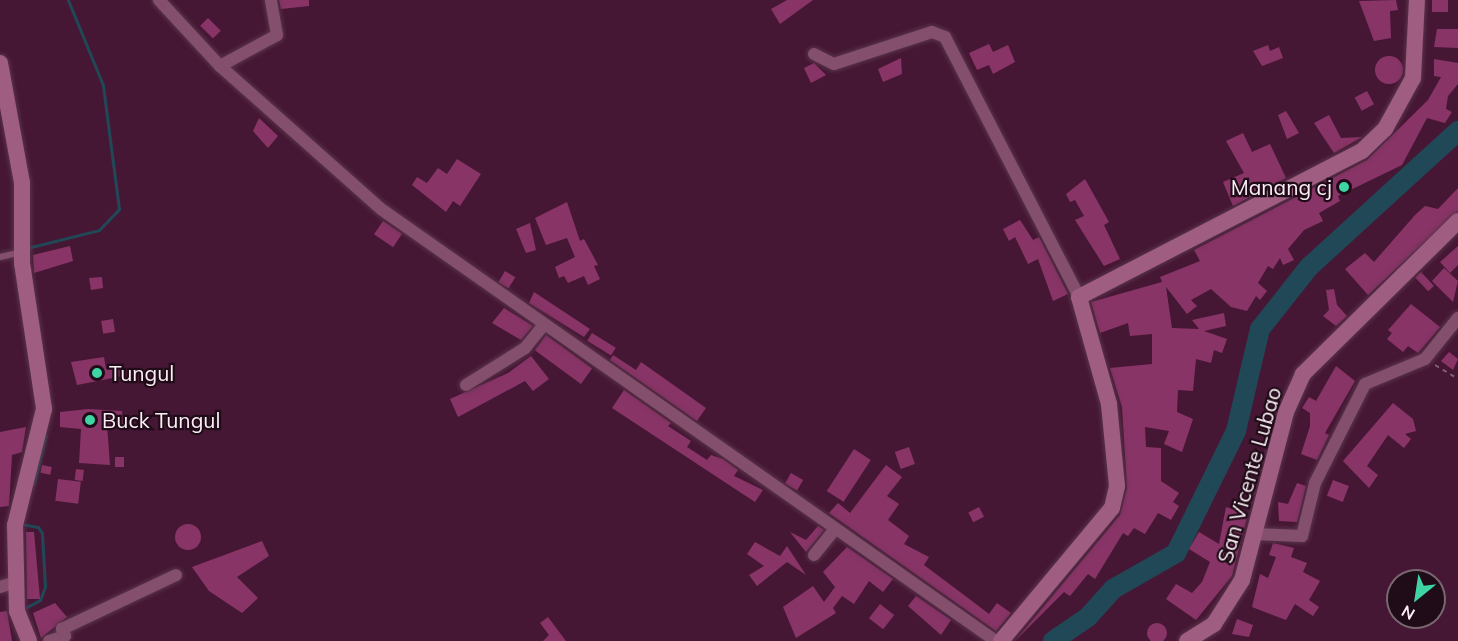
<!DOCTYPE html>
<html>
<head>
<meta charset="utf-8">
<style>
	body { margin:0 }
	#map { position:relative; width:1458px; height:641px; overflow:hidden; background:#461734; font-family:Mulish,sans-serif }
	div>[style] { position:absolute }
	.stream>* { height:3px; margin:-1.5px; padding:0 1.5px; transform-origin:1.5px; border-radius:1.5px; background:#204857 }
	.river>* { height:20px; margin:-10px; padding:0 10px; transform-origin:10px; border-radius:10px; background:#204857 }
	.building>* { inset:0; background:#893467; transform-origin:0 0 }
	.round { border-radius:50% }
	.path>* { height:2px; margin-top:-1px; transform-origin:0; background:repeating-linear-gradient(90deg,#846176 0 4.5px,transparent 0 9px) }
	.roads { filter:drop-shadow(0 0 2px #59344b) drop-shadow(0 0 2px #59344b) }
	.lane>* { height:6px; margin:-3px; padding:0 3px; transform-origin:3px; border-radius:3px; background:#844f6c }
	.street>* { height:12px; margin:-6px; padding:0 6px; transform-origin:6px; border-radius:6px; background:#844f6c }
	.secondary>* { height:16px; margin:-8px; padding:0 8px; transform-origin:8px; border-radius:8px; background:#9e5d81 }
	.dots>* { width:16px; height:16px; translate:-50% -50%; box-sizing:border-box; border:3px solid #200c18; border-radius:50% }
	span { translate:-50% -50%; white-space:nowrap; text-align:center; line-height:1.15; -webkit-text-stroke:4.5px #200c18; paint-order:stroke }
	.poi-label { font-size:21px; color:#fbeef5 }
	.right { translate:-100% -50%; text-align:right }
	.left { translate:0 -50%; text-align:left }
	.street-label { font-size:21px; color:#fbeef5 }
	.north { position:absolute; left:1386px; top:569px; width:60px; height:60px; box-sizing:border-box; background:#200c18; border:2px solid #786670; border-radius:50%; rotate:210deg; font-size:16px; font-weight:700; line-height:24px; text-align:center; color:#fbeef5 }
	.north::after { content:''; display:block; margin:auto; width:21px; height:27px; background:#3ed4a3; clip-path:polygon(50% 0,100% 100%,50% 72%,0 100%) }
</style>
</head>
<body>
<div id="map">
	<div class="stream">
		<div style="left:27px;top:248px;width:74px;rotate:-14deg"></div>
		<div style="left:99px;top:230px;width:29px;rotate:-46deg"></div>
		<div style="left:119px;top:209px;width:125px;rotate:-97.4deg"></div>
		<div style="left:103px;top:85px;width:92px;rotate:-112.4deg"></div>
		<div style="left:34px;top:484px;width:50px;rotate:-76.2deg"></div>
		<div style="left:21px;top:524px;width:17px;rotate:10deg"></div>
		<div style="left:38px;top:527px;width:7px;rotate:56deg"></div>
		<div style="left:42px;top:533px;width:54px;rotate:86.8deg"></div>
		<div style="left:45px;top:587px;width:14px;rotate:111deg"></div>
		<div style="left:40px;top:600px;width:17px;rotate:152deg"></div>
	</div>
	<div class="river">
		<div style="left:1053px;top:641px;width:42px;rotate:-34.4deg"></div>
		<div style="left:1088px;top:617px;width:38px;rotate:-48deg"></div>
		<div style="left:1113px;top:589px;width:73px;rotate:-29.7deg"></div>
		<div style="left:1176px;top:553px;width:136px;rotate:-63.8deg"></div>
		<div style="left:1236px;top:431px;width:105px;rotate:-76.8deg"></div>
		<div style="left:1260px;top:329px;width:79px;rotate:-51.7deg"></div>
		<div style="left:1309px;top:267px;width:202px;rotate:-42.4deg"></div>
	</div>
	<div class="building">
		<div style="clip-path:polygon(279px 0,309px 0,309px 6px,281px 9px)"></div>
		<div style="clip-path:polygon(787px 0,813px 0,780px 24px,771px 9px)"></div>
		<div style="clip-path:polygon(1396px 0,1398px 10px,1390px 11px,1391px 38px,1374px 41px,1359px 1px)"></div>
		<div style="left:1432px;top:0;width:16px;height:12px"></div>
		<div style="left:208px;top:18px;width:18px;height:11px;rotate:45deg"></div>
		<div style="clip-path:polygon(1437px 29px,1458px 29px,1458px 48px,1434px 47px)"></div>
		<div style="clip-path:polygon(989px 44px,993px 52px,1008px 45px,1015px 62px,993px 74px,989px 65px,977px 70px,969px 53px)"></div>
		<div style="clip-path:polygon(1268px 45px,1270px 51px,1279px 47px,1283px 58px,1262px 66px,1253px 51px)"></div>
		<div class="round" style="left:1375px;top:56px;width:28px;height:28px"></div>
		<div style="clip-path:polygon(901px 58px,902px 74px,883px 82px,878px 69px)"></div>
		<div style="clip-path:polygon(1434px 59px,1458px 63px,1458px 84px,1448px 96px,1446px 109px,1452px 112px,1445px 123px,1427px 118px,1402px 165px,1338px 196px,1340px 201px,1319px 213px,1323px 221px,1304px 230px,1288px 249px,1294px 260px,1283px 265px,1280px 258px,1273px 269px,1268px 266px,1258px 283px,1267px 291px,1260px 300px,1256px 296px,1247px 311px,1231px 307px,1211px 289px,1191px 300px,1197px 306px,1187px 314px,1166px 287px,1172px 328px,1199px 329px,1192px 320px,1224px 313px,1226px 326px,1204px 331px,1227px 339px,1222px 353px,1214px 350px,1211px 363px,1196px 359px,1193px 391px,1178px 390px,1177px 412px,1193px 419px,1182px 452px,1164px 444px,1169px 431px,1145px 427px,1146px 447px,1161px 448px,1161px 481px,1179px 493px,1173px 502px,1179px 506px,1171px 520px,1158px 513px,1145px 534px,1134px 528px,1128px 536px,1123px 533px,1095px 579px,1088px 574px,1070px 596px,1064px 592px,1015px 641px,1120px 515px,1127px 488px,1122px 407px,1110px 368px,1152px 364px,1152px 334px,1130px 336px,1128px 323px,1100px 333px,1091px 302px,1162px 282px,1160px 277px,1200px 261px,1194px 250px,1367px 160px,1428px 100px,1441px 77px,1434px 76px)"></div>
		<div style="clip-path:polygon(814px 63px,826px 75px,811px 83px,804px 68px)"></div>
		<div style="left:1367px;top:91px;width:15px;height:14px;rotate:62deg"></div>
		<div style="clip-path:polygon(1286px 111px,1299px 133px,1287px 139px,1278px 115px)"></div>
		<div style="clip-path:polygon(1329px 115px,1341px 138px,1362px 137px,1334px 153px,1314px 123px)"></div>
		<div style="clip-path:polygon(259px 118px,278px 136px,268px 148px,253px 131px)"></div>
		<div style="clip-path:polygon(1243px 133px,1252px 152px,1270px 144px,1286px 178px,1233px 206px,1223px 182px,1244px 173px,1226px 141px)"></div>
		<div style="clip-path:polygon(457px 159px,481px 174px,460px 206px,453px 201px,446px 212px,412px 185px,417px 177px,427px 183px,438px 168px,447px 174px)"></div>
		<div style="clip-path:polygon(1085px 179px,1109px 222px,1104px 225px,1120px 259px,1104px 266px,1075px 220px,1084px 216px,1075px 200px,1070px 202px,1066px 194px)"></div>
		<div style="clip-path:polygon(1458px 188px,1458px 211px,1368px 295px,1345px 269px,1365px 253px,1374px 262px,1415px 215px,1425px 206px,1438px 209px)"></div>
		<div style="clip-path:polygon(567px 202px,580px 241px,584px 239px,598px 265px,594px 266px,600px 279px,588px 285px,584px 276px,568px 283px,564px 276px,559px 278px,555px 267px,575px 257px,567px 238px,546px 245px,535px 218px)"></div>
		<div style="clip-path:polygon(1020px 220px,1033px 240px,1039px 237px,1068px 294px,1053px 301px,1038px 259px,1028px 264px,1015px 237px,1009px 241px,1003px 229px)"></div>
		<div style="left:383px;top:221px;width:23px;height:16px;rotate:34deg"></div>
		<div style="clip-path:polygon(530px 223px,536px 250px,526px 253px,516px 229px)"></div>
		<div style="clip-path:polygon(70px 246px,73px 261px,34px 273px,33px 255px)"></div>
		<div style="clip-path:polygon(1458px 246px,1458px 265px,1450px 273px,1440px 262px)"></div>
		<div style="clip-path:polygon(1444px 268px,1458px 281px,1453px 302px,1432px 281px)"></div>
		<div style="left:505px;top:271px;width:12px;height:13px;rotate:31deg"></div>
		<div style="left:1421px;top:272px;width:19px;height:8px;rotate:47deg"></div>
		<div style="clip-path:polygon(102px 277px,103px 288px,91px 290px,89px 278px)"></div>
		<div style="clip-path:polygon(1334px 289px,1337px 305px,1347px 316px,1336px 326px,1323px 316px,1329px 310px,1326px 290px)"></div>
		<div style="clip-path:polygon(534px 292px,590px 329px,584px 337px,529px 303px)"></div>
		<div style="clip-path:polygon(1411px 304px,1440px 327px,1418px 353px,1408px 346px,1403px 352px,1387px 339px,1392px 333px,1388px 330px)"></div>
		<div style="clip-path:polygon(504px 308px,533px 326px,521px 340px,492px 323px)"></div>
		<div style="left:113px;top:319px;width:13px;height:12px;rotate:81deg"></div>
		<div style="left:592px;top:333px;width:28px;height:9px;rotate:32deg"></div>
		<div style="left:546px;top:335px;width:57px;height:19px;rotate:36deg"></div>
		<div style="clip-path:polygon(1449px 352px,1458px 359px,1453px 370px,1441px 361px)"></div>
		<div style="clip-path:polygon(613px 355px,636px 370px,641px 362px,706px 408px,697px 421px,610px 360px)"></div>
		<div style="clip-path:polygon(531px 356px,549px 379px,533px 391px,525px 381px,458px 417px,450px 399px,508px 373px)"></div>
		<div style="clip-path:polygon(104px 357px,106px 369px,122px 367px,123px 376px,77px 385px,71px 362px)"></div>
		<div style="clip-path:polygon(1336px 366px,1355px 381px,1325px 433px,1329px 435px,1317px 460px,1301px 454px,1310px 426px,1310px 413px,1302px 408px,1309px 397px,1316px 401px)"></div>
		<div style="clip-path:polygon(624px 390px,671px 423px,668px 426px,691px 441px,687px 447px,707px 460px,711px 455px,723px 459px,738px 470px,734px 476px,763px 490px,755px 502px,612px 408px)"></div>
		<div style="clip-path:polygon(1393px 403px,1413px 419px,1416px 431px,1405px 434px,1411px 439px,1404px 448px,1388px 435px,1367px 466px,1378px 475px,1369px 488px,1343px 461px)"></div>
		<div style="clip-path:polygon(88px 409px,122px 411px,123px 425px,107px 425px,110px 465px,79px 463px,81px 429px,60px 427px,60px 412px)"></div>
		<div style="clip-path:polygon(26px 427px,22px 452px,12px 455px,9px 506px,0 507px,0 432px)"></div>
		<div style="left:909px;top:447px;width:18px;height:15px;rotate:71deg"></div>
		<div style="left:854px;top:449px;width:20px;height:50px;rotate:33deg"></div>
		<div style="left:115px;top:457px;width:9px;height:10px"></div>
		<div style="left:42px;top:465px;width:10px;height:8px;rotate:11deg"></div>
		<div style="clip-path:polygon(886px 465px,902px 477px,887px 496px,899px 504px,888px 520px,909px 536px,904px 544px,929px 557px,924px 565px,972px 601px,989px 614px,997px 603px,1011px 613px,996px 631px,829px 513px,838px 503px,850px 513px)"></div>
		<div style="left:76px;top:469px;width:8px;height:11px;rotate:7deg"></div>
		<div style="left:791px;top:473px;width:14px;height:12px;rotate:30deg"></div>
		<div style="left:58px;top:479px;width:23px;height:22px;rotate:7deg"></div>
		<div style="left:1333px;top:480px;width:17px;height:17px;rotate:21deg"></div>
		<div style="clip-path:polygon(1297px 483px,1306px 486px,1297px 522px,1279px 521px,1278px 502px,1288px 504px)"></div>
		<div style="left:979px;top:507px;width:11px;height:12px;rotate:63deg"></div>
		<div style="clip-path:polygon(1226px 507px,1248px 514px,1232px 576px,1196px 620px,1166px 599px,1176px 584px,1192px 593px,1202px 582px,1210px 562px,1189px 549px,1199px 532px,1219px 544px)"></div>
		<div class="round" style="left:175px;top:524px;width:26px;height:26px"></div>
		<div style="clip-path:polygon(818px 526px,824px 530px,806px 552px,790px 532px,806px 540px)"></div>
		<div style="clip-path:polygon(26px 532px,34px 532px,40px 599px,27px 599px)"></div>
		<div style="clip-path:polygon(262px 541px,269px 556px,237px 577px,258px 598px,242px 613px,209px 591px,192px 567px)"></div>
		<div style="clip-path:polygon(755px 542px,780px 556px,787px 546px,806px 575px,787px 562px,757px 586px,749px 575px,764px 566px,747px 554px)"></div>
		<div style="clip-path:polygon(1273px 543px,1294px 548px,1291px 557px,1307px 563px,1303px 572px,1320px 581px,1309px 600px,1319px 607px,1313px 616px,1295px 604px,1286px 620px,1252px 607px,1260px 574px,1268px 578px,1276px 557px,1269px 555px)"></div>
		<div style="clip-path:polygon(847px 547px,893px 579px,883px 592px,869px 581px,854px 604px,842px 596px,833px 608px,836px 613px,796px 638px,783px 607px,813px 586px,824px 602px,835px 587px,823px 572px)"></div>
		<div style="clip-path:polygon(916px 596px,951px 620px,941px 635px,908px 606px)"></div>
		<div style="clip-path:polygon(55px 603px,67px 617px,41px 638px,33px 613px)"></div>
		<div style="left:880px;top:604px;width:18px;height:18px;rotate:38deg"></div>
		<div style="clip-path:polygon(7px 611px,12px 641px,0 641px,0 612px)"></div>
		<div style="clip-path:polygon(548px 617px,566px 641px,543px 641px,549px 635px,540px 623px)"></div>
		<div style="clip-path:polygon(1237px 619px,1253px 625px,1249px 637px,1232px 634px)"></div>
		<div class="round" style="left:1147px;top:623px;width:20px;height:20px"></div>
	</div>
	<div class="path">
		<div style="left:1435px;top:365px;width:27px;rotate:31deg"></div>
	</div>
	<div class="roads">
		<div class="lane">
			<div style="left:0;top:257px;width:22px;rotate:-13deg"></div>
		</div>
		<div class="street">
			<div style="left:159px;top:0;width:90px;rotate:47.3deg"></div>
			<div style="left:220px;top:66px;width:215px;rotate:41.6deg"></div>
			<div style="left:381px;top:209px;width:752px;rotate:35.09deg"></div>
			<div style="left:814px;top:54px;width:22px;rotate:27deg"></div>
			<div style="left:834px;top:64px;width:103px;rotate:-18.1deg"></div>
			<div style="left:932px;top:32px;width:14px;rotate:21deg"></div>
			<div style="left:945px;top:37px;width:292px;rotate:62.7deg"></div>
			<div style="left:220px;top:66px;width:65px;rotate:-28.5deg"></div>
			<div style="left:277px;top:35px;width:36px;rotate:-100deg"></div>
			<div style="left:466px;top:385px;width:70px;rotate:-32.1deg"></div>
			<div style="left:525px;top:348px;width:28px;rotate:-51deg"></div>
			<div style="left:1254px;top:534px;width:48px;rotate:2.4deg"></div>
			<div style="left:1302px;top:536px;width:55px;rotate:-76.2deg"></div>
			<div style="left:1315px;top:483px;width:111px;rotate:-63.2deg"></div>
			<div style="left:1365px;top:384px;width:65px;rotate:-22.6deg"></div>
			<div style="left:1425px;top:359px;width:53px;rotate:-51.2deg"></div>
			<div style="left:814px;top:555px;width:32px;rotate:-51deg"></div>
			<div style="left:0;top:587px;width:17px;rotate:-17deg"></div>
			<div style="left:49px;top:641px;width:17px;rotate:-17deg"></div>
			<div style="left:65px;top:636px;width:8px;rotate:-113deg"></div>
			<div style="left:62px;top:629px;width:126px;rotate:-25.3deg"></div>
		</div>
		<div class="secondary">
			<div style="left:0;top:63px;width:122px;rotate:79.6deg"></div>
			<div style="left:22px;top:183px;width:80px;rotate:90deg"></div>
			<div style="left:22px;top:263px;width:148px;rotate:81.4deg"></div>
			<div style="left:44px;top:409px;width:120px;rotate:104deg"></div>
			<div style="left:15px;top:525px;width:86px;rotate:88.7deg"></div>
			<div style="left:17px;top:611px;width:32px;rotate:68deg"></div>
			<div style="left:1001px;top:641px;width:173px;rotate:-50.2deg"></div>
			<div style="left:1112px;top:508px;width:23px;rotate:-77deg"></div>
			<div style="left:1117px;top:486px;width:82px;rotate:-95.6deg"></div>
			<div style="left:1109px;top:404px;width:111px;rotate:-105.7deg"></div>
			<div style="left:1079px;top:297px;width:318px;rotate:-27.3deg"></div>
			<div style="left:1362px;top:151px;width:32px;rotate:-44deg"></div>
			<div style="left:1385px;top:129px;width:58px;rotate:-61.2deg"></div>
			<div style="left:1413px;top:78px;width:78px;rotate:-87.1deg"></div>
			<div style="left:1187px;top:641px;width:32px;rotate:-32deg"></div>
			<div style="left:1214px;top:624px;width:52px;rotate:-57.5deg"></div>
			<div style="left:1242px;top:580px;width:174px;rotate:-75.3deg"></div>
			<div style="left:1286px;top:412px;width:42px;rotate:-65.9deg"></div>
			<div style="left:1303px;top:374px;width:218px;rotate:-44.6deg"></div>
		</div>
	</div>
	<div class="dots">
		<div style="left:1344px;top:187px;background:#3ed4a3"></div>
		<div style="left:97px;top:373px;background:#3ed4a3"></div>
		<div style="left:90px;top:420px;background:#3ed4a3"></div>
	</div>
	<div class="poi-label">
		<span class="right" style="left:1332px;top:187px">Manang cj</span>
		<span class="left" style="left:109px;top:373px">Tungul</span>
		<span class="left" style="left:102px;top:420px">Buck Tungul</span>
	</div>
	<div class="street-label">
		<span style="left:1249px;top:475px;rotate:-74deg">San Vicente Lubao</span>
	</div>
	<div class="north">N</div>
</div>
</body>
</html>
